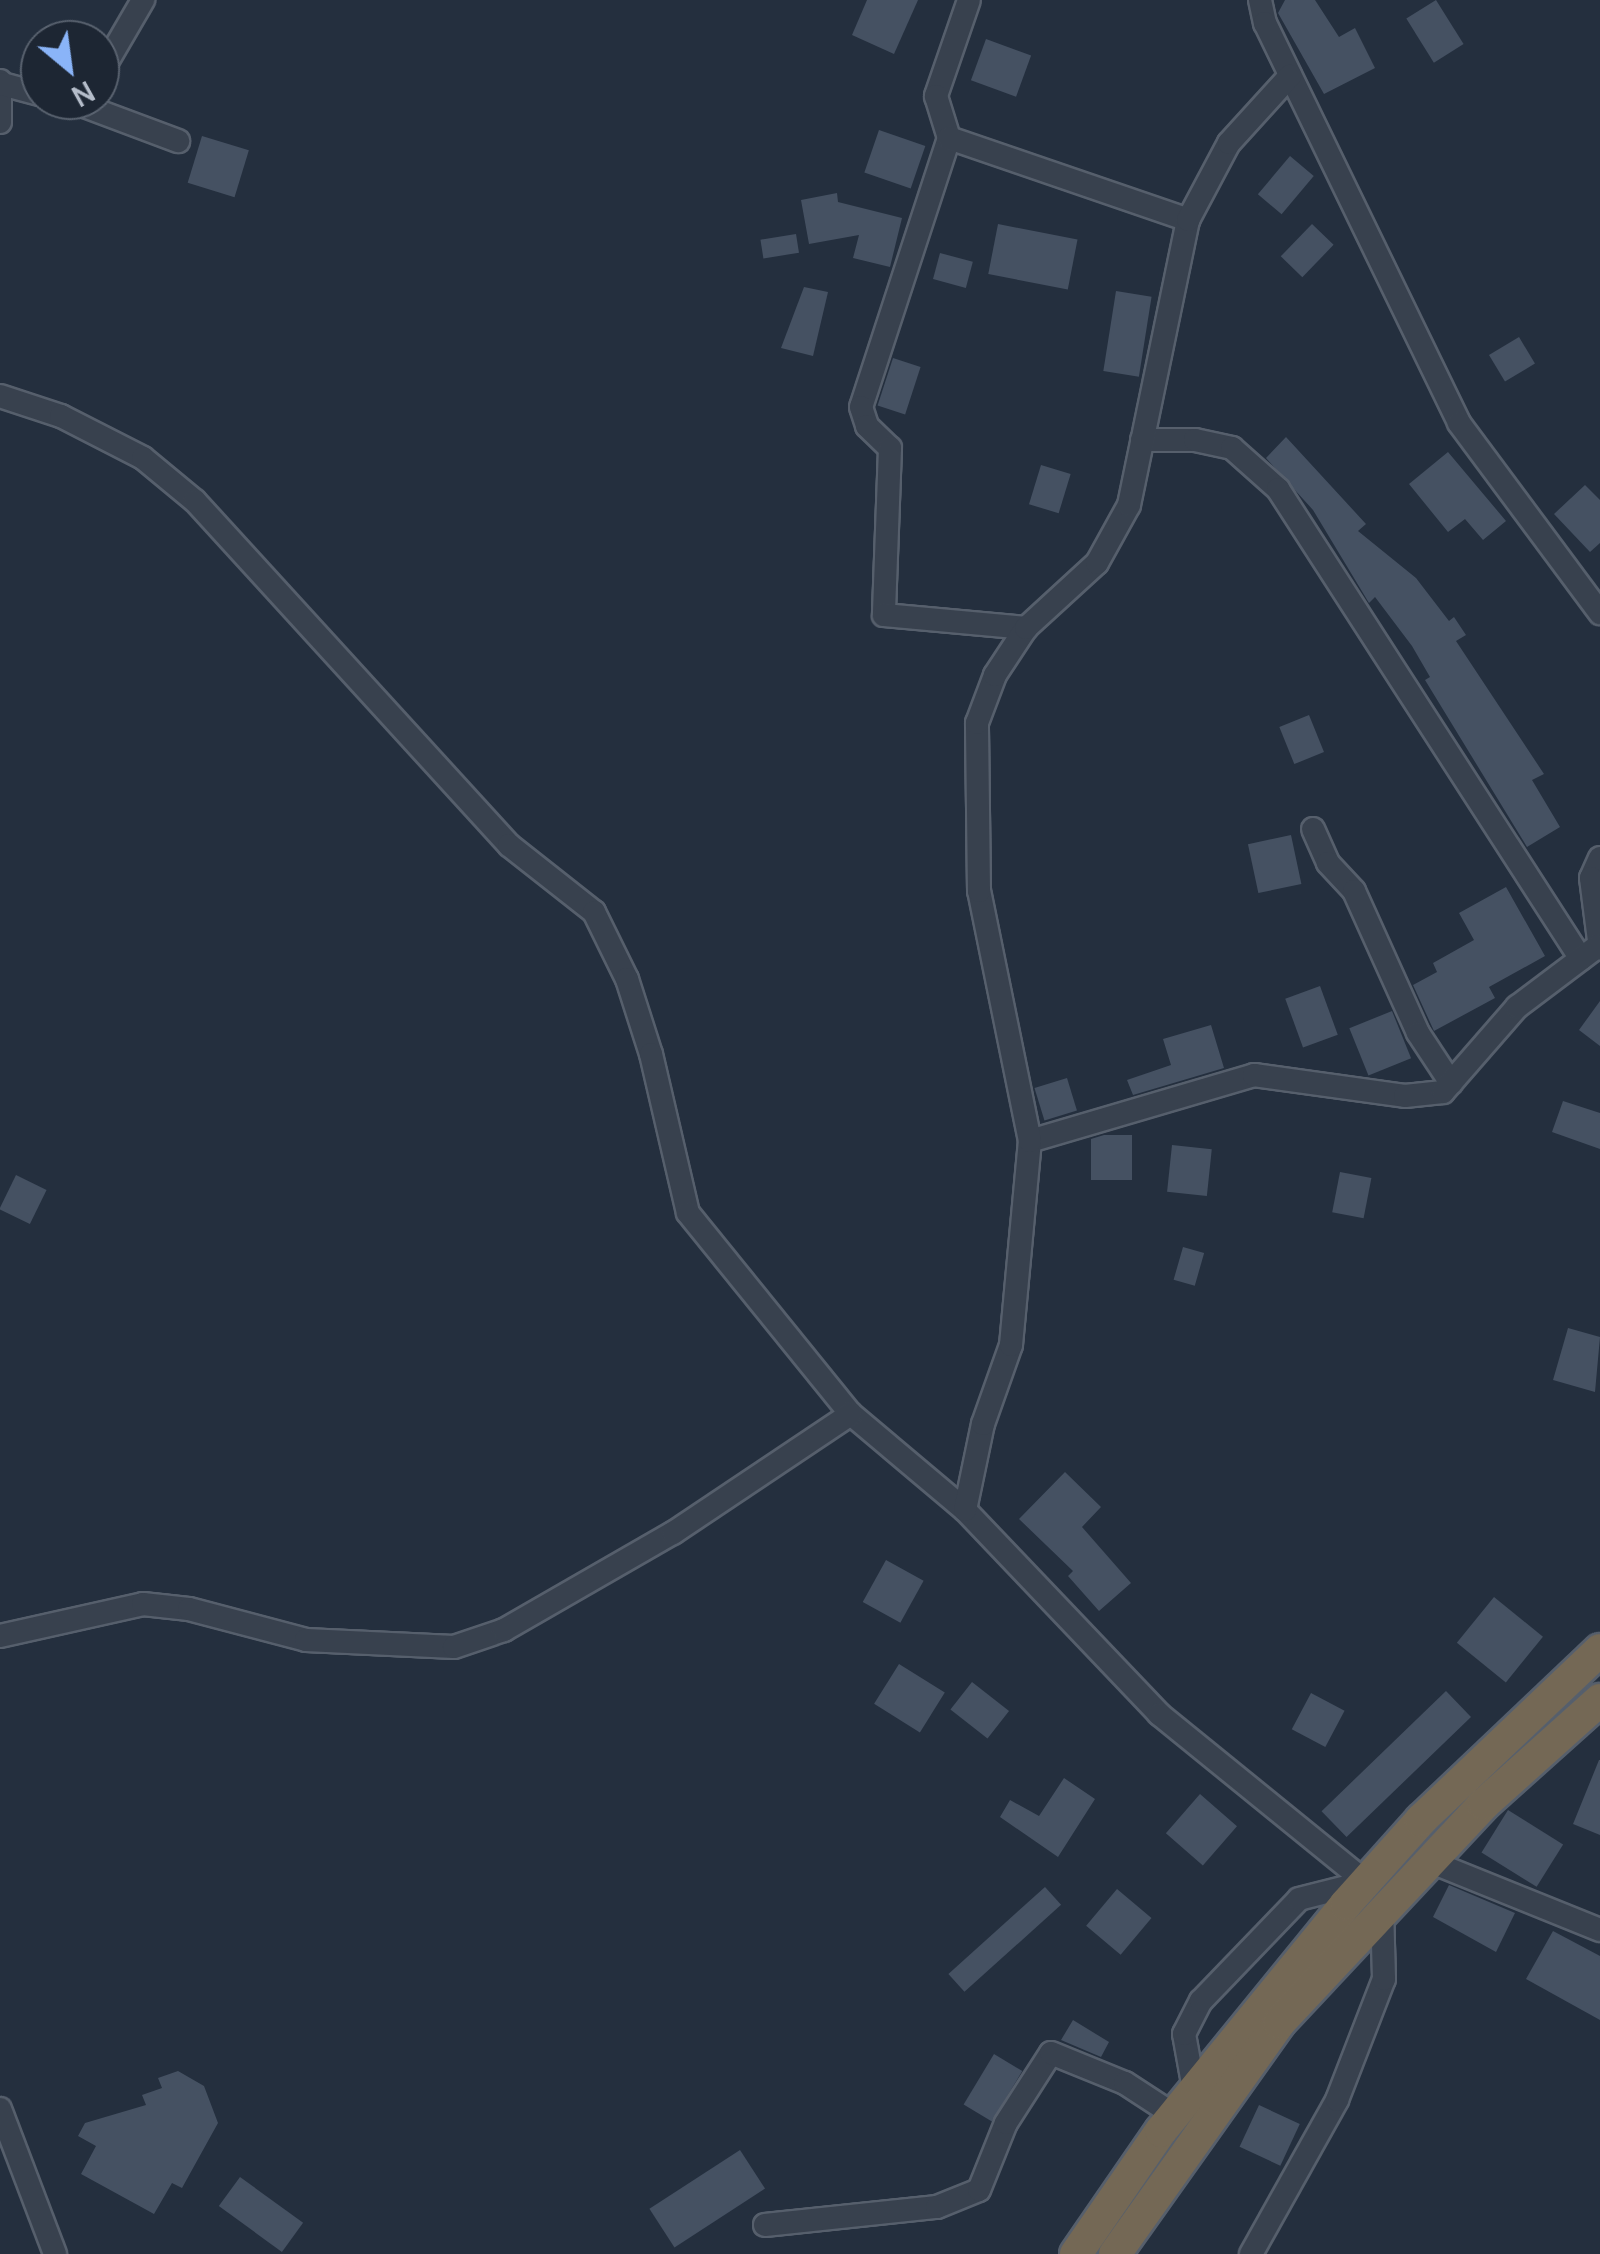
<!DOCTYPE html>
<html>
<head>
<meta charset="utf-8">
<style>
  body { margin:0 }
  #map { position:relative; width:1600px; height:2254px; overflow:hidden; background:#242f3e; font-family:Manrope,sans-serif }
  div>[style] { position:absolute }
  .building>* { inset:0; background:#455162; transform-origin:0 0 }
  .roads { filter:drop-shadow(2px 0 #565f6c) drop-shadow(-2px 0 #565f6c) drop-shadow(0 2px #565f6c) drop-shadow(0 -2px #565f6c) }
  .minor>* { height:22px; margin:-11px; padding:0 11px; transform-origin:11px; border-radius:11px; background:#38414e }
  .highway>* { height:32px; margin:-16px; padding:0 16px; transform-origin:16px; border-radius:16px; background:#746855 }
  span { translate:-50% -50%; white-space:nowrap; text-align:center; line-height:1.15; -webkit-text-stroke:9px #1d2633; paint-order:stroke }
  .north { position:absolute; left:20px; top:20px; width:100px; height:100px; box-sizing:border-box; background:#1d2633; border:2px solid #59626f; border-radius:50%; rotate:151deg; font-size:28px; font-weight:700; line-height:40px; text-align:center; color:#b4bcc9 }
  .north::after { content:''; display:block; margin:auto; width:35px; height:45px; background:#8ab4f8; clip-path:polygon(50% 0,100% 100%,50% 72%,0 100%) }
</style>
</head>
<body>
<div id="map">
  <div class="building">
    <i style="clip-path:polygon(867px 0,918px 0,894px 54px,852px 35px)"></i>
    <i style="clip-path:polygon(1285px 0,1315px 0,1339px 37px,1355px 28px,1375px 68px,1324px 94px,1278px 13px)"></i>
    <i style="left:1436px;top:0;width:52px;height:35px;rotate:58deg"></i>
    <i style="left:986px;top:39px;width:48px;height:44px;rotate:20deg"></i>
    <i style="left:879px;top:130px;width:49px;height:45px;rotate:19deg"></i>
    <i style="left:202px;top:136px;width:49px;height:49px;rotate:17deg"></i>
    <i style="left:1290px;top:156px;width:31px;height:50px;rotate:40deg"></i>
    <i style="clip-path:polygon(837px 193px,838px 202px,902px 218px,890px 267px,853px 258px,859px 235px,809px 244px,801px 200px)"></i>
    <i style="left:998px;top:224px;width:81px;height:51px;rotate:11deg"></i>
    <i style="left:1312px;top:224px;width:30px;height:45px;rotate:44deg"></i>
    <i style="left:796px;top:234px;width:19px;height:36px;rotate:81deg"></i>
    <i style="left:940px;top:253px;width:34px;height:27px;rotate:15deg"></i>
    <i style="clip-path:polygon(804px 287px,828px 292px,813px 356px,781px 348px)"></i>
    <i style="left:1116px;top:291px;width:36px;height:81px;rotate:9deg"></i>
    <i style="left:1519px;top:337px;width:31px;height:35px;rotate:59deg"></i>
    <i style="left:893px;top:358px;width:29px;height:50px;rotate:18deg"></i>
    <i style="clip-path:polygon(1286px 437px,1366px 524px,1358px 531px,1416px 578px,1449px 621px,1454px 617px,1466px 635px,1456px 641px,1544px 774px,1532px 780px,1560px 827px,1527px 847px,1425px 680px,1430px 677px,1412px 646px,1375px 597px,1369px 603px,1313px 510px,1266px 458px)"></i>
    <i style="clip-path:polygon(1448px 452px,1506px 521px,1483px 540px,1465px 519px,1448px 532px,1409px 484px)"></i>
    <i style="left:1041px;top:465px;width:31px;height:41px;rotate:17deg"></i>
    <i style="clip-path:polygon(1585px 485px,1600px 500px,1600px 543px,1590px 552px,1554px 514px)"></i>
    <i style="left:1309px;top:715px;width:40px;height:32px;rotate:68deg"></i>
    <i style="left:1291px;top:835px;width:50px;height:44px;rotate:78deg"></i>
    <i style="clip-path:polygon(1506px 887px,1545px 956px,1489px 987px,1495px 998px,1434px 1031px,1413px 985px,1437px 972px,1433px 963px,1474px 940px,1459px 913px)"></i>
    <i style="left:1320px;top:986px;width:52px;height:37px;rotate:70deg"></i>
    <i style="clip-path:polygon(1600px 1001px,1600px 1046px,1579px 1030px)"></i>
    <i style="left:1392px;top:1011px;width:51px;height:46px;rotate:68deg"></i>
    <i style="clip-path:polygon(1211px 1025px,1224px 1068px,1133px 1095px,1127px 1080px,1171px 1065px,1163px 1039px)"></i>
    <i style="left:1067px;top:1078px;width:34px;height:34px;rotate:73deg"></i>
    <i style="clip-path:polygon(1563px 1101px,1600px 1113px,1600px 1149px,1552px 1132px)"></i>
    <i style="clip-path:polygon(1104px 1135px,1132px 1135px,1132px 1180px,1091px 1180px,1091px 1139px)"></i>
    <i style="left:1172px;top:1145px;width:40px;height:47px;rotate:6deg"></i>
    <i style="left:1340px;top:1172px;width:32px;height:41px;rotate:11deg"></i>
    <i style="left:16px;top:1175px;width:34px;height:38px;rotate:26deg"></i>
    <i style="left:1183px;top:1247px;width:22px;height:34px;rotate:16deg"></i>
    <i style="clip-path:polygon(1568px 1328px,1600px 1337px,1595px 1392px,1553px 1380px)"></i>
    <i style="clip-path:polygon(1065px 1472px,1101px 1507px,1082px 1527px,1131px 1583px,1099px 1611px,1068px 1576px,1073px 1571px,1019px 1519px)"></i>
    <i style="left:886px;top:1560px;width:43px;height:48px;rotate:29deg"></i>
    <i style="left:1494px;top:1597px;width:63px;height:59px;rotate:39deg"></i>
    <i style="left:899px;top:1664px;width:54px;height:47px;rotate:32deg"></i>
    <i style="left:972px;top:1682px;width:47px;height:35px;rotate:38deg"></i>
    <i style="left:1446px;top:1691px;width:36px;height:173px;rotate:46deg"></i>
    <i style="left:1311px;top:1693px;width:38px;height:41px;rotate:28deg"></i>
    <i style="clip-path:polygon(1599px 1760px,1600px 1760px,1600px 1835px,1573px 1824px)"></i>
    <i style="clip-path:polygon(1064px 1778px,1095px 1799px,1058px 1857px,1000px 1817px,1010px 1800px,1039px 1816px)"></i>
    <i style="left:1200px;top:1794px;width:49px;height:52px;rotate:41deg"></i>
    <i style="left:1508px;top:1810px;width:65px;height:50px;rotate:32deg"></i>
    <i style="clip-path:polygon(1449px 1885px,1515px 1913px,1496px 1952px,1433px 1917px)"></i>
    <i style="left:1045px;top:1887px;width:24px;height:130px;rotate:48deg"></i>
    <i style="left:1117px;top:1889px;width:45px;height:48px;rotate:40deg"></i>
    <i style="clip-path:polygon(1553px 1931px,1600px 1956px,1600px 2020px,1526px 1979px)"></i>
    <i style="clip-path:polygon(1073px 2020px,1109px 2042px,1101px 2057px,1061px 2040px)"></i>
    <i style="left:994px;top:2054px;width:33px;height:59px;rotate:31deg"></i>
    <i style="clip-path:polygon(178px 2071px,204px 2086px,218px 2123px,182px 2188px,172px 2183px,154px 2214px,81px 2174px,96px 2146px,78px 2136px,85px 2123px,146px 2105px,142px 2095px,162px 2088px,158px 2078px)"></i>
    <i style="left:1259px;top:2105px;width:45px;height:46px;rotate:25deg"></i>
    <i style="left:740px;top:2150px;width:46px;height:108px;rotate:57deg"></i>
    <i style="left:240px;top:2177px;width:78px;height:36px;rotate:36deg"></i>
  </div>
  <div class="roads">
    <div class="minor">
      <i style="left:969px;top:0;width:102px;rotate:109deg"></i>
      <i style="left:936px;top:96px;width:44px;rotate:72.8deg"></i>
      <i style="left:949px;top:138px;width:283px;rotate:108.1deg"></i>
      <i style="left:861px;top:407px;width:20px;rotate:72deg"></i>
      <i style="left:867px;top:426px;width:32px;rotate:44deg"></i>
      <i style="left:890px;top:448px;width:167px;rotate:92.1deg"></i>
      <i style="left:884px;top:615px;width:143px;rotate:5.2deg"></i>
      <i style="left:1260px;top:0;width:24px;rotate:78deg"></i>
      <i style="left:1265px;top:23px;width:445px;rotate:64.1deg"></i>
      <i style="left:1459px;top:423px;width:237px;rotate:53.4deg"></i>
      <i style="left:100px;top:74px;width:86px;rotate:-59.8deg"></i>
      <i style="left:0;top:81px;width:41px;rotate:90deg"></i>
      <i style="left:2px;top:84px;width:39px;rotate:15deg"></i>
      <i style="left:79px;top:104px;width:106px;rotate:20.5deg"></i>
      <i style="left:949px;top:138px;width:253px;rotate:18.9deg"></i>
      <i style="left:0;top:396px;width:64px;rotate:18.2deg"></i>
      <i style="left:61px;top:416px;width:92px;rotate:27.1deg"></i>
      <i style="left:143px;top:458px;width:67px;rotate:39.6deg"></i>
      <i style="left:195px;top:501px;width:466px;rotate:47.6deg"></i>
      <i style="left:509px;top:845px;width:108px;rotate:38.2deg"></i>
      <i style="left:594px;top:912px;width:75px;rotate:63.8deg"></i>
      <i style="left:627px;top:979px;width:79px;rotate:72.3deg"></i>
      <i style="left:651px;top:1054px;width:163px;rotate:76.9deg"></i>
      <i style="left:688px;top:1213px;width:259px;rotate:51deg"></i>
      <i style="left:851px;top:1414px;width:149px;rotate:40.1deg"></i>
      <i style="left:965px;top:1510px;width:282px;rotate:46.4deg"></i>
      <i style="left:1159px;top:1714px;width:267px;rotate:39.1deg"></i>
      <i style="left:1142px;top:440px;width:53px"></i>
      <i style="left:1195px;top:440px;width:38px;rotate:12deg"></i>
      <i style="left:1232px;top:448px;width:62px;rotate:41.7deg"></i>
      <i style="left:1278px;top:489px;width:559px;rotate:57.19deg"></i>
      <i style="left:1313px;top:829px;width:37px;rotate:66deg"></i>
      <i style="left:1328px;top:863px;width:38px;rotate:47deg"></i>
      <i style="left:1354px;top:891px;width:156px;rotate:65.7deg"></i>
      <i style="left:1418px;top:1033px;width:60px;rotate:56.6deg"></i>
      <i style="left:1600px;top:858px;width:22px;rotate:114deg"></i>
      <i style="left:1591px;top:878px;width:71px;rotate:82.7deg"></i>
      <i style="left:1030px;top:1141px;width:234px;rotate:-16.4deg"></i>
      <i style="left:1254px;top:1075px;width:152px;rotate:7.9deg"></i>
      <i style="left:1405px;top:1096px;width:38px;rotate:-6deg"></i>
      <i style="left:1443px;top:1092px;width:113px;rotate:-49deg"></i>
      <i style="left:1517px;top:1007px;width:101px;rotate:-37deg"></i>
      <i style="left:965px;top:1510px;width:88px;rotate:-78.2deg"></i>
      <i style="left:983px;top:1424px;width:84px;rotate:-70.5deg"></i>
      <i style="left:1011px;top:1345px;width:205px;rotate:-84.7deg"></i>
      <i style="left:1030px;top:1141px;width:255px;rotate:-101.5deg"></i>
      <i style="left:979px;top:891px;width:168px;rotate:-90.7deg"></i>
      <i style="left:977px;top:723px;width:51px;rotate:-69.4deg"></i>
      <i style="left:995px;top:675px;width:56px;rotate:-56.6deg"></i>
      <i style="left:1026px;top:628px;width:96px;rotate:-42.5deg"></i>
      <i style="left:1097px;top:563px;width:66px;rotate:-61.1deg"></i>
      <i style="left:1129px;top:505px;width:291px;rotate:-78.3deg"></i>
      <i style="left:1188px;top:220px;width:87px;rotate:-62deg"></i>
      <i style="left:1229px;top:143px;width:91px;rotate:-47.7deg"></i>
      <i style="left:0;top:1636px;width:147px;rotate:-12.6deg"></i>
      <i style="left:143px;top:1604px;width:46px;rotate:6.2deg"></i>
      <i style="left:189px;top:1609px;width:121px;rotate:14.8deg"></i>
      <i style="left:306px;top:1640px;width:148px;rotate:2.7deg"></i>
      <i style="left:454px;top:1647px;width:53px;rotate:-18.8deg"></i>
      <i style="left:504px;top:1630px;width:195px;rotate:-29.9deg"></i>
      <i style="left:673px;top:1533px;width:214px;rotate:-33.8deg"></i>
      <i style="left:1429px;top:1861px;width:184px;rotate:22deg"></i>
      <i style="left:1194px;top:2089px;width:56px;rotate:-100.3deg"></i>
      <i style="left:1184px;top:2034px;width:37px;rotate:-63deg"></i>
      <i style="left:1201px;top:2001px;width:141px;rotate:-46.1deg"></i>
      <i style="left:1299px;top:1899px;width:69px;rotate:-14.2deg"></i>
      <i style="left:0;top:2109px;width:155px;rotate:69.2deg"></i>
      <i style="left:765px;top:2225px;width:173px;rotate:-6deg"></i>
      <i style="left:937px;top:2207px;width:45px;rotate:-22deg"></i>
      <i style="left:979px;top:2190px;width:72px;rotate:-68.1deg"></i>
      <i style="left:1006px;top:2123px;width:83px;rotate:-57.3deg"></i>
      <i style="left:1051px;top:2053px;width:80px;rotate:22.1deg"></i>
      <i style="left:1125px;top:2083px;width:59px;rotate:33.1deg"></i>
      <i style="left:1251px;top:2254px;width:176px;rotate:-60.8deg"></i>
      <i style="left:1337px;top:2100px;width:130px;rotate:-68.8deg"></i>
      <i style="left:1384px;top:1979px;width:70px;rotate:-91.6deg"></i>
    </div>
    <div class="highway">
      <i style="left:1076px;top:2254px;width:150px;rotate:-55.4deg"></i>
      <i style="left:1161px;top:2131px;width:293px;rotate:-50.8deg"></i>
      <i style="left:1346px;top:1904px;width:113px;rotate:-48.2deg"></i>
      <i style="left:1421px;top:1820px;width:247px;rotate:-43.5deg"></i>
      <i style="left:1115px;top:2254px;width:283px;rotate:-54.6deg"></i>
      <i style="left:1279px;top:2023px;width:300px;rotate:-46.9deg"></i>
      <i style="left:1484px;top:1804px;width:156px;rotate:-41.9deg"></i>
    </div>
  </div>
  <div class="north">N</div>
</div>
</body>
</html>
